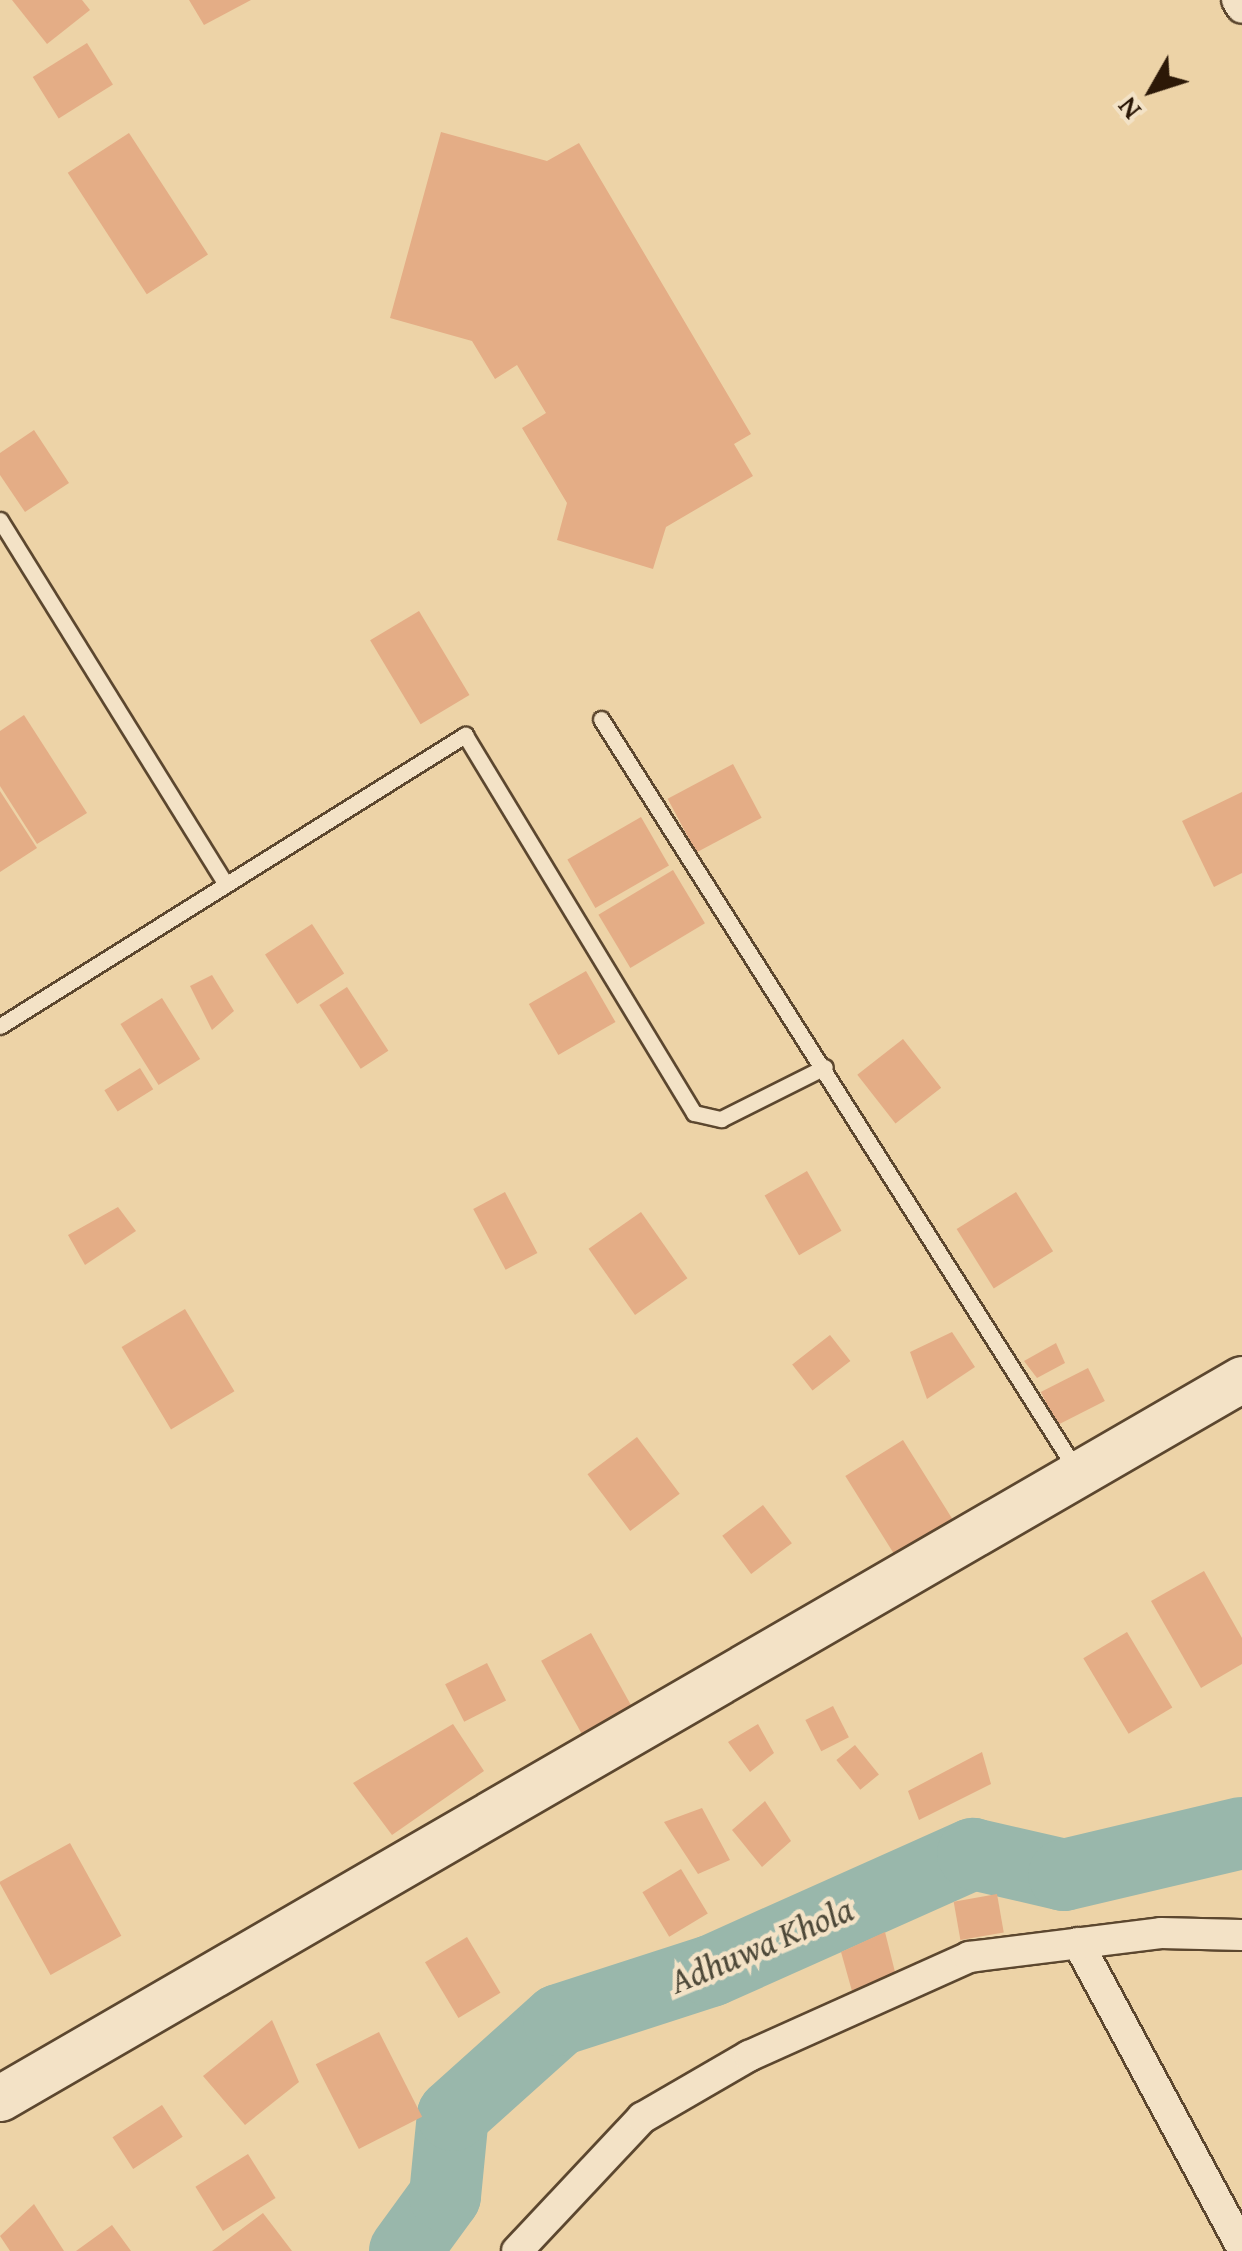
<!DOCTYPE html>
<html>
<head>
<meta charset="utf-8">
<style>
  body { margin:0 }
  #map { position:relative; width:1242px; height:2251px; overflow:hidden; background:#edd3a7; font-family:"Gentium Book Plus",serif }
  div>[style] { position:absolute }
  .river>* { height:72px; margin:-36px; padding:0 36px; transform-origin:36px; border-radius:36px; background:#99b7ab }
  .building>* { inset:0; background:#e4ad86; transform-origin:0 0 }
  .roads { filter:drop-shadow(2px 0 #5c472f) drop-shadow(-2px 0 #5c472f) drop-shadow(0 2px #5c472f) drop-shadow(0 -2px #5c472f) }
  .lane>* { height:15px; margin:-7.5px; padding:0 7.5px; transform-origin:7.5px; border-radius:7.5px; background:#f3e2c6 }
  .street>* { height:30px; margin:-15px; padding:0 15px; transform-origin:15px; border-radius:15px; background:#f3e2c6 }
  .secondary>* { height:45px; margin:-22.5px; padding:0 22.5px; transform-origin:22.5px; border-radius:22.5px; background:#f3e2c6 }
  span { translate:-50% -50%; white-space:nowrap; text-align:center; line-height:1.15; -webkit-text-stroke:9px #f3e2c6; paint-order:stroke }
  .water-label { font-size:35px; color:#4d4838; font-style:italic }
  .north { position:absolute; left:1102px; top:40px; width:100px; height:100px; -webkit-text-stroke:8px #f3e2c6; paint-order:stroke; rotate:231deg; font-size:28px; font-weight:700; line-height:40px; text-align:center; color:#2c1807 }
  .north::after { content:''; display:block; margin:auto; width:35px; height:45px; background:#2c1807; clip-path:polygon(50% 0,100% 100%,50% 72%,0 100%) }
</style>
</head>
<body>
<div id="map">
  <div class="river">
    <i style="left:405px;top:2251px;width:68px;rotate:-54deg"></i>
    <i style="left:445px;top:2196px;width:81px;rotate:-84.4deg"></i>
    <i style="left:453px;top:2115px;width:142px;rotate:-41.9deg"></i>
    <i style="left:559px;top:2020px;width:160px;rotate:-17.9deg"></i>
    <i style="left:711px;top:1971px;width:287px;rotate:-24.1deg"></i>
    <i style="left:973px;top:1854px;width:93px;rotate:13deg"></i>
    <i style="left:1064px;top:1875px;width:183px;rotate:-13.3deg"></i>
  </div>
  <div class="building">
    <i style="clip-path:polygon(12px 0,82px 0,90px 10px,47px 44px)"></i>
    <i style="clip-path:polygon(189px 0,251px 0,204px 25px)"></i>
    <i style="left:87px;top:43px;width:49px;height:64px;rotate:58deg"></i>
    <i style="clip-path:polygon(441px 132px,547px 161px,579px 143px,751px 434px,734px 444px,753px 476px,666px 527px,653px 569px,557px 540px,567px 503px,522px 428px,546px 413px,517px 365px,495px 379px,472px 341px,390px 318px)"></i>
    <i style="left:129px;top:133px;width:145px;height:73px;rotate:57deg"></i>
    <i style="clip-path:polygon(34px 430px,69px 483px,25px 512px,0 475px,0 453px)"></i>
    <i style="left:419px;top:611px;width:98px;height:57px;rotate:59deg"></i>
    <i style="clip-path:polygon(24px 715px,87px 813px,37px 844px,0 786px,0 731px)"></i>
    <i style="left:733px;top:764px;width:61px;height:74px;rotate:62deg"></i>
    <i style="clip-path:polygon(0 791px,37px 848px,0 872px)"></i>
    <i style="clip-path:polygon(1242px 792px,1242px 873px,1214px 887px,1182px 821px)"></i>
    <i style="left:641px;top:817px;width:56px;height:85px;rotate:60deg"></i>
    <i style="left:673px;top:870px;width:62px;height:87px;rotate:59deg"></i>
    <i style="left:312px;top:924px;width:59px;height:56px;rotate:57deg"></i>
    <i style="left:586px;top:971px;width:59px;height:66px;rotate:60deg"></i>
    <i style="clip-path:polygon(212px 975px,234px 1011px,212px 1030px,190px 986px)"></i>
    <i style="left:347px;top:987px;width:76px;height:33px;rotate:57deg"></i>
    <i style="left:162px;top:998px;width:72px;height:49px;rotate:58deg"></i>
    <i style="left:903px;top:1039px;width:62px;height:58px;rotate:52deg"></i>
    <i style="left:140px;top:1068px;width:25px;height:42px;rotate:58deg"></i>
    <i style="left:807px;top:1171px;width:69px;height:49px;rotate:60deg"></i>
    <i style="left:505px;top:1192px;width:69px;height:36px;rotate:62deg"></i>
    <i style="left:1016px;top:1192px;width:70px;height:70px;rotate:58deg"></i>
    <i style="clip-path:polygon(118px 1207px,136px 1231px,85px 1265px,68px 1235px)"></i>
    <i style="left:641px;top:1212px;width:81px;height:64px;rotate:55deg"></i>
    <i style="left:185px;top:1309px;width:96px;height:74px;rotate:59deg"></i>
    <i style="clip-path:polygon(952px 1332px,975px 1367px,927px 1399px,910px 1352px)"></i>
    <i style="left:830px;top:1335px;width:33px;height:48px;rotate:52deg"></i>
    <i style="clip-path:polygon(1056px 1343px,1065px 1363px,1037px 1378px,1024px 1361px)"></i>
    <i style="left:1088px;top:1368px;width:37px;height:53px;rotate:63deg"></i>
    <i style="left:637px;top:1437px;width:71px;height:62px;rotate:53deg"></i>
    <i style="left:903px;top:1440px;width:118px;height:68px;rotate:58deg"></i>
    <i style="left:763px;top:1505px;width:48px;height:51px;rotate:53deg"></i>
    <i style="clip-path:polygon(1204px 1571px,1242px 1638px,1242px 1664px,1201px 1688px,1151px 1601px)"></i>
    <i style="left:1127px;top:1632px;width:88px;height:51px;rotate:59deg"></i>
    <i style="left:591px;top:1633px;width:84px;height:57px;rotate:61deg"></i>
    <i style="left:487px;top:1663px;width:42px;height:47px;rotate:63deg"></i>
    <i style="left:833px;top:1706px;width:35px;height:31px;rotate:63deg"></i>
    <i style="clip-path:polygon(453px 1724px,484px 1771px,392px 1835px,353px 1783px)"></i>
    <i style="clip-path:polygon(758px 1724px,774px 1753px,750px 1772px,728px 1742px)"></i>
    <i style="left:855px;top:1745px;width:38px;height:24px;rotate:51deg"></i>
    <i style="clip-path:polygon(982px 1752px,991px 1784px,919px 1820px,908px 1791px)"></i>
    <i style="clip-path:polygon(765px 1801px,791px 1841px,762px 1867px,732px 1830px)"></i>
    <i style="clip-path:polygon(702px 1808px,730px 1860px,698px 1874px,664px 1822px)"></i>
    <i style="left:70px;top:1843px;width:106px;height:81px;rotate:61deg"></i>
    <i style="left:681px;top:1869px;width:52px;height:45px;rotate:59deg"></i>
    <i style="left:997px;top:1894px;width:39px;height:44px;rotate:80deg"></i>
    <i style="clip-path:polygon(885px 1932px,895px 1972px,852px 1991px,841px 1952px)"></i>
    <i style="left:467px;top:1937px;width:65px;height:49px;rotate:59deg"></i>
    <i style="clip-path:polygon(272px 2020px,299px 2082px,245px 2125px,203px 2076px)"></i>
    <i style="left:379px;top:2032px;width:95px;height:71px;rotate:63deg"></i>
    <i style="left:162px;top:2105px;width:38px;height:59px;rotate:57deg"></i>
    <i style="left:248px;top:2154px;width:52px;height:62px;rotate:58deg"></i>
    <i style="clip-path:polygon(34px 2204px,64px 2251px,10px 2251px,0 2236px)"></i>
    <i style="clip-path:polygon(263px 2213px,292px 2251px,212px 2251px)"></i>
    <i style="clip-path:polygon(112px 2225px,131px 2251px,76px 2251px)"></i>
  </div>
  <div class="roads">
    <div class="lane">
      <i style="left:0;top:520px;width:423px;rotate:58.2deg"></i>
      <i style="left:601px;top:719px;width:886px;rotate:57.67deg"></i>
      <i style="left:0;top:1026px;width:549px;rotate:-32.04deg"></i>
      <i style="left:465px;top:735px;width:442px;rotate:58.8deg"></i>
      <i style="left:694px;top:1113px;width:28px;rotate:13deg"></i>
      <i style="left:721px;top:1119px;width:116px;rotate:-26.6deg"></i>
    </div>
    <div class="street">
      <i style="left:1237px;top:0;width:9px;rotate:58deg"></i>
      <i style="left:1078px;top:1943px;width:345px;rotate:61.7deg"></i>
      <i style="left:517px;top:2251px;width:183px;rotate:-46.8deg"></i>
      <i style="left:642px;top:2118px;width:124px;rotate:-30.1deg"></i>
      <i style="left:749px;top:2056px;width:241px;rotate:-24.2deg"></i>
      <i style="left:969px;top:1957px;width:193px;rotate:-7.1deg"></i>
      <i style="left:1161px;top:1933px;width:81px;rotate:1.4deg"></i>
    </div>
    <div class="secondary">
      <i style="left:0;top:2098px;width:1435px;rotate:-30.07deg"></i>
    </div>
  </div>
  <div class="water-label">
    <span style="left:761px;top:1945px;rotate:-23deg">Adhuwa Khola</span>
  </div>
  <div class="north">N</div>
</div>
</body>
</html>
